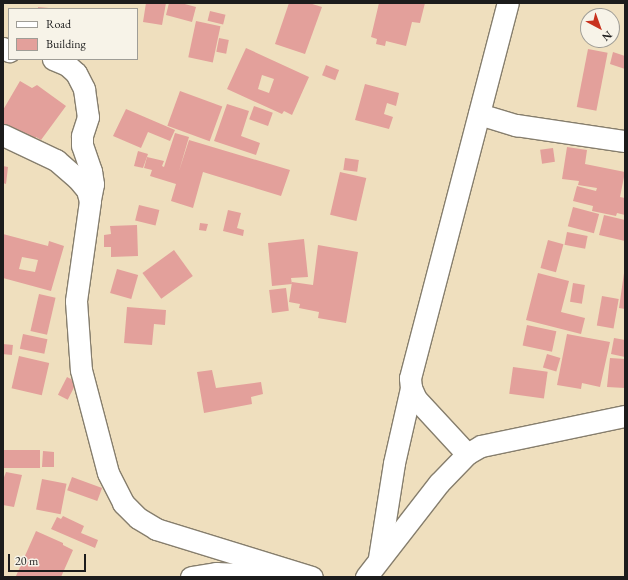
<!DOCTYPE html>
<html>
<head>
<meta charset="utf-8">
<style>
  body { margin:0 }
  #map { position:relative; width:628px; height:580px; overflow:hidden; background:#efdfbe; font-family:"EB Garamond",serif }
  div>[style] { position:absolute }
  .building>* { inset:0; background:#e3a09b; transform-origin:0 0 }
  .roads { filter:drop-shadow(1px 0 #867e6d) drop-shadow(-1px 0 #867e6d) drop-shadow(0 1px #867e6d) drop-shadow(0 -1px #867e6d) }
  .street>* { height:21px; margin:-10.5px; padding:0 10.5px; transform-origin:10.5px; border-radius:10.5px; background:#fff }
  span { translate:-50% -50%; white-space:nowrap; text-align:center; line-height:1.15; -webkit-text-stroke:4px #f7f3e8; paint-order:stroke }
  .frame { position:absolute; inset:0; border:4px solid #1c1c1c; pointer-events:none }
  .legend { position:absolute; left:8px; top:8px; width:130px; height:52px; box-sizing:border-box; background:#f7f3e8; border:1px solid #9f9d96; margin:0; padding:5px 7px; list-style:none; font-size:12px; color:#1c1c1c }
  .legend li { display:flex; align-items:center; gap:8px; height:20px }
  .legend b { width:20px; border:1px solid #9f9d96 }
  .north { position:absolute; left:580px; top:8px; width:40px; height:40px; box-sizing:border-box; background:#f7f3e8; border:1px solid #9f9d96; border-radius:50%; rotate:139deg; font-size:11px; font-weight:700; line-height:16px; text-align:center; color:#1c1c1c }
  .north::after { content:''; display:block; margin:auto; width:14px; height:18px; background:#c8321e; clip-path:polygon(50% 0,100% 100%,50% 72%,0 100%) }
  .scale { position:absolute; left:8px; top:554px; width:78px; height:18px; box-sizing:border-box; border:2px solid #1c1c1c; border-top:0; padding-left:5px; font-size:12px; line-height:14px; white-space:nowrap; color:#1c1c1c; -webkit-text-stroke:3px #f7f3e8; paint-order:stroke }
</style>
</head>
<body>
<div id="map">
  <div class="building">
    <i style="clip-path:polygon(146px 3px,166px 3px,162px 25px,143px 22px)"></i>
    <i style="clip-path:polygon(169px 3px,181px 3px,196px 7px,192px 22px,166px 15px)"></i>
    <i style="clip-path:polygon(289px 3px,309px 3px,322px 7px,305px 54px,275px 44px)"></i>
    <i style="clip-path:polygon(379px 3px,425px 3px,420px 23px,412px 22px,406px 46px,386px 41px,385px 46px,376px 44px,377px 39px,371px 37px)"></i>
    <i style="clip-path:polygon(38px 7px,49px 8px,49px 9px,38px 9px)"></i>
    <i style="left:210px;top:11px;width:16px;height:10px;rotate:14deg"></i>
    <i style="left:196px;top:21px;width:25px;height:37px;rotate:12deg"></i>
    <i style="left:219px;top:38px;width:10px;height:14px;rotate:11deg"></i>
    <i style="clip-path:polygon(evenodd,246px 48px,309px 77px,292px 115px,284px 111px,282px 114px,227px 89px,246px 48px,262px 75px,274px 79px,269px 93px,258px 89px,262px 75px)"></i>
    <i style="left:588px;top:49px;width:20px;height:59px;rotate:11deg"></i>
    <i style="clip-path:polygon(613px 52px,625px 56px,625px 69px,610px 64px)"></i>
    <i style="left:326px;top:65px;width:14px;height:11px;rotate:21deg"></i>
    <i style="clip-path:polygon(20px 81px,32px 88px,37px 85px,66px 106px,41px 140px,36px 137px,34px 141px,3px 126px,3px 110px)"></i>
    <i style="clip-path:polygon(365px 84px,399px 93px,396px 106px,387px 103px,384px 114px,393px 117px,389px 129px,355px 120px)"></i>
    <i style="left:180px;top:91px;width:45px;height:37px;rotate:20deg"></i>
    <i style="clip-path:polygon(227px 104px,249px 111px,241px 136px,260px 143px,256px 155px,214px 141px)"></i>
    <i style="left:254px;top:106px;width:20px;height:14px;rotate:20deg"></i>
    <i style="clip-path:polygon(126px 109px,175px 130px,170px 141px,148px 132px,141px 148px,113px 136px)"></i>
    <i style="clip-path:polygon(175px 133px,189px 137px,179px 171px,189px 140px,290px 170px,281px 196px,203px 172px,193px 208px,171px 201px,176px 184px,150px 176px,152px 170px,144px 168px,147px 157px,164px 161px,162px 166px,164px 167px)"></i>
    <i style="clip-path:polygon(567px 147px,587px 150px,585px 164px,625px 172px,620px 197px,625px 198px,625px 215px,617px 213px,616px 216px,592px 211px,593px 206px,573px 201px,577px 186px,596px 191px,597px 188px,578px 185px,579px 181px,562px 179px)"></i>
    <i style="left:553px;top:148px;width:14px;height:13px;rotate:82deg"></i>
    <i style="clip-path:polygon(138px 151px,148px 154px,143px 168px,134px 166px)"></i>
    <i style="left:345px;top:158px;width:14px;height:12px;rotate:8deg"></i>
    <i style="clip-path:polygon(3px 166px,8px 167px,6px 184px,3px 183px)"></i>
    <i style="left:340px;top:172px;width:27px;height:44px;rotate:13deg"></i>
    <i style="left:139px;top:205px;width:21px;height:16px;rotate:14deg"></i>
    <i style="left:573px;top:207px;width:27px;height:20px;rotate:15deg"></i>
    <i style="clip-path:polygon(228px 210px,241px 213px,237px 228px,244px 230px,243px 236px,223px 231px)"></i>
    <i style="clip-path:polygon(604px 215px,625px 220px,625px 241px,599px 235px)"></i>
    <i style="clip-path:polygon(200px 223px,208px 224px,206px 231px,199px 230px)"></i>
    <i style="clip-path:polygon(137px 225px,138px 256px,111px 257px,111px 247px,104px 247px,104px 235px,111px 234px,110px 226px)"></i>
    <i style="left:567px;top:232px;width:21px;height:13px;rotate:11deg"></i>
    <i style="clip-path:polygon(evenodd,3px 234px,48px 246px,49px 241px,64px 246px,51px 291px,3px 278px,3px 234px,22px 257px,38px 260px,35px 272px,19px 269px,22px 257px)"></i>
    <i style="clip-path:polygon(304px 239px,308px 277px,291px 278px,292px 284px,272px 286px,268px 243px)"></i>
    <i style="left:548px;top:240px;width:16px;height:29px;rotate:15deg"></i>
    <i style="clip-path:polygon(318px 245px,358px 252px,346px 323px,318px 318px,319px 312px,299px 308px,300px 304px,289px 302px,292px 282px,313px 285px)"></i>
    <i style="left:174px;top:250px;width:32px;height:39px;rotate:54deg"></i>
    <i style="left:117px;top:269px;width:22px;height:25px;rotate:16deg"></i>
    <i style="clip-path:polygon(538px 273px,569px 281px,561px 312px,585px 318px,581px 334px,526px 320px)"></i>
    <i style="clip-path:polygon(624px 273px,625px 273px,625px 309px,619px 308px)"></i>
    <i style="left:573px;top:283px;width:12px;height:19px;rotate:9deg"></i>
    <i style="left:286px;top:288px;width:23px;height:17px;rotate:83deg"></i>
    <i style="left:39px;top:294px;width:17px;height:38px;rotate:13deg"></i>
    <i style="left:602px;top:296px;width:17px;height:30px;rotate:10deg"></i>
    <i style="clip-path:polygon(127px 307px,166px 310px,165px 325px,154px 324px,152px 345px,124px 343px)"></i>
    <i style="left:527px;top:325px;width:30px;height:21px;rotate:12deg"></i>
    <i style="left:23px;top:334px;width:25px;height:15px;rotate:12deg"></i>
    <i style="clip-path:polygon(567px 334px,610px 342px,600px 387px,582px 383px,581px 389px,557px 385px)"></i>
    <i style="clip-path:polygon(614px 338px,625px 340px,625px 357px,611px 354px)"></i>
    <i style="left:3px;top:344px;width:10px;height:10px;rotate:6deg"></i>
    <i style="left:547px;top:354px;width:14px;height:14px;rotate:17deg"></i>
    <i style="left:19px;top:356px;width:31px;height:33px;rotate:13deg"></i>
    <i style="clip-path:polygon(610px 358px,625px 359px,625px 388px,607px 387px)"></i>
    <i style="left:513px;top:367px;width:35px;height:27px;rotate:8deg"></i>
    <i style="clip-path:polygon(212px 370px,216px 388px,261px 382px,263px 394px,251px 397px,252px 404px,204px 413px,197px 372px)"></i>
    <i style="left:67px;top:377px;width:11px;height:20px;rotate:27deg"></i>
    <i style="left:3px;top:450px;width:37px;height:18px"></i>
    <i style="clip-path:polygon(43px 451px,54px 452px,54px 467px,42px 467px)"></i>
    <i style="clip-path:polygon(6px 472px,22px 475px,14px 507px,3px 505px,3px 480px)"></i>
    <i style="left:72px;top:477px;width:32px;height:14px;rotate:20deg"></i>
    <i style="left:42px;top:479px;width:25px;height:31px;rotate:11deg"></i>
    <i style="clip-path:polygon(63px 516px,84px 526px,81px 533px,98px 540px,95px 548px,51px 529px,57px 517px,61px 519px)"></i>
    <i style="clip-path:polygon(36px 531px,63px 543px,63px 545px,73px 550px,61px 577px,16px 576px)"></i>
  </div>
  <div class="roads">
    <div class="street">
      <i style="left:3px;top:48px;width:7px;rotate:27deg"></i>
      <i style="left:53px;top:59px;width:15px;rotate:23deg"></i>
      <i style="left:67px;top:65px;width:12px;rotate:42deg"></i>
      <i style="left:76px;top:73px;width:18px;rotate:63deg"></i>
      <i style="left:84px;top:89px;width:28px;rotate:82deg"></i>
      <i style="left:88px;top:117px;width:20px;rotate:108deg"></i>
      <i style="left:82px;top:136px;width:9px;rotate:90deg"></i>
      <i style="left:82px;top:145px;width:28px;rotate:71deg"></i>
      <i style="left:91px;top:171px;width:13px;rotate:81deg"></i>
      <i style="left:93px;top:184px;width:16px;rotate:101deg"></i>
      <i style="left:479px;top:114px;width:39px;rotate:17deg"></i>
      <i style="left:516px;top:125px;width:110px;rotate:8.4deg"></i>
      <i style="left:3px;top:135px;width:59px;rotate:25.3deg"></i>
      <i style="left:56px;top:160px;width:28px;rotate:41deg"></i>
      <i style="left:77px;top:178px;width:16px;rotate:50deg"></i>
      <i style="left:87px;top:190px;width:11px;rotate:75deg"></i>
      <i style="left:90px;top:201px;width:101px;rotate:98deg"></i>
      <i style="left:76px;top:301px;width:69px;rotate:85.9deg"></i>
      <i style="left:81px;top:370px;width:106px;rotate:75.3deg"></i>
      <i style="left:108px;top:473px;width:34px;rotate:63deg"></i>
      <i style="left:123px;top:503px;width:21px;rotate:45deg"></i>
      <i style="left:138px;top:518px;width:21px;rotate:31deg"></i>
      <i style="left:156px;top:529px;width:163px;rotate:17.1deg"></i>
      <i style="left:467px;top:454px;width:75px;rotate:-132.8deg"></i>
      <i style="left:416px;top:399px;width:12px;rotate:-114deg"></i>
      <i style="left:411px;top:388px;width:10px;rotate:-96deg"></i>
      <i style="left:410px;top:378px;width:388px;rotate:-75.4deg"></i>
      <i style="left:379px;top:558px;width:96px;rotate:-81deg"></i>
      <i style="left:394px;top:463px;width:77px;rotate:-77.2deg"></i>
      <i style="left:191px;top:577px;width:25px;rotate:-9deg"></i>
      <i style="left:216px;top:573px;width:66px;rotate:2.6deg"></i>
      <i style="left:366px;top:577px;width:119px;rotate:-52.2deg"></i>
      <i style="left:439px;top:483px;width:40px;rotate:-46deg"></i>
      <i style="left:467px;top:454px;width:16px;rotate:-30deg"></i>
      <i style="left:481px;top:446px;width:147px;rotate:-11.8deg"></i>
    </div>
  </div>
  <div class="frame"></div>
  <ul class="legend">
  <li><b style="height:5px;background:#fff"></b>Road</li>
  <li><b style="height:11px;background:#e3a09b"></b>Building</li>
  </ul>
  <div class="north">N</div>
  <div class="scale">20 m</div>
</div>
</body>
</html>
